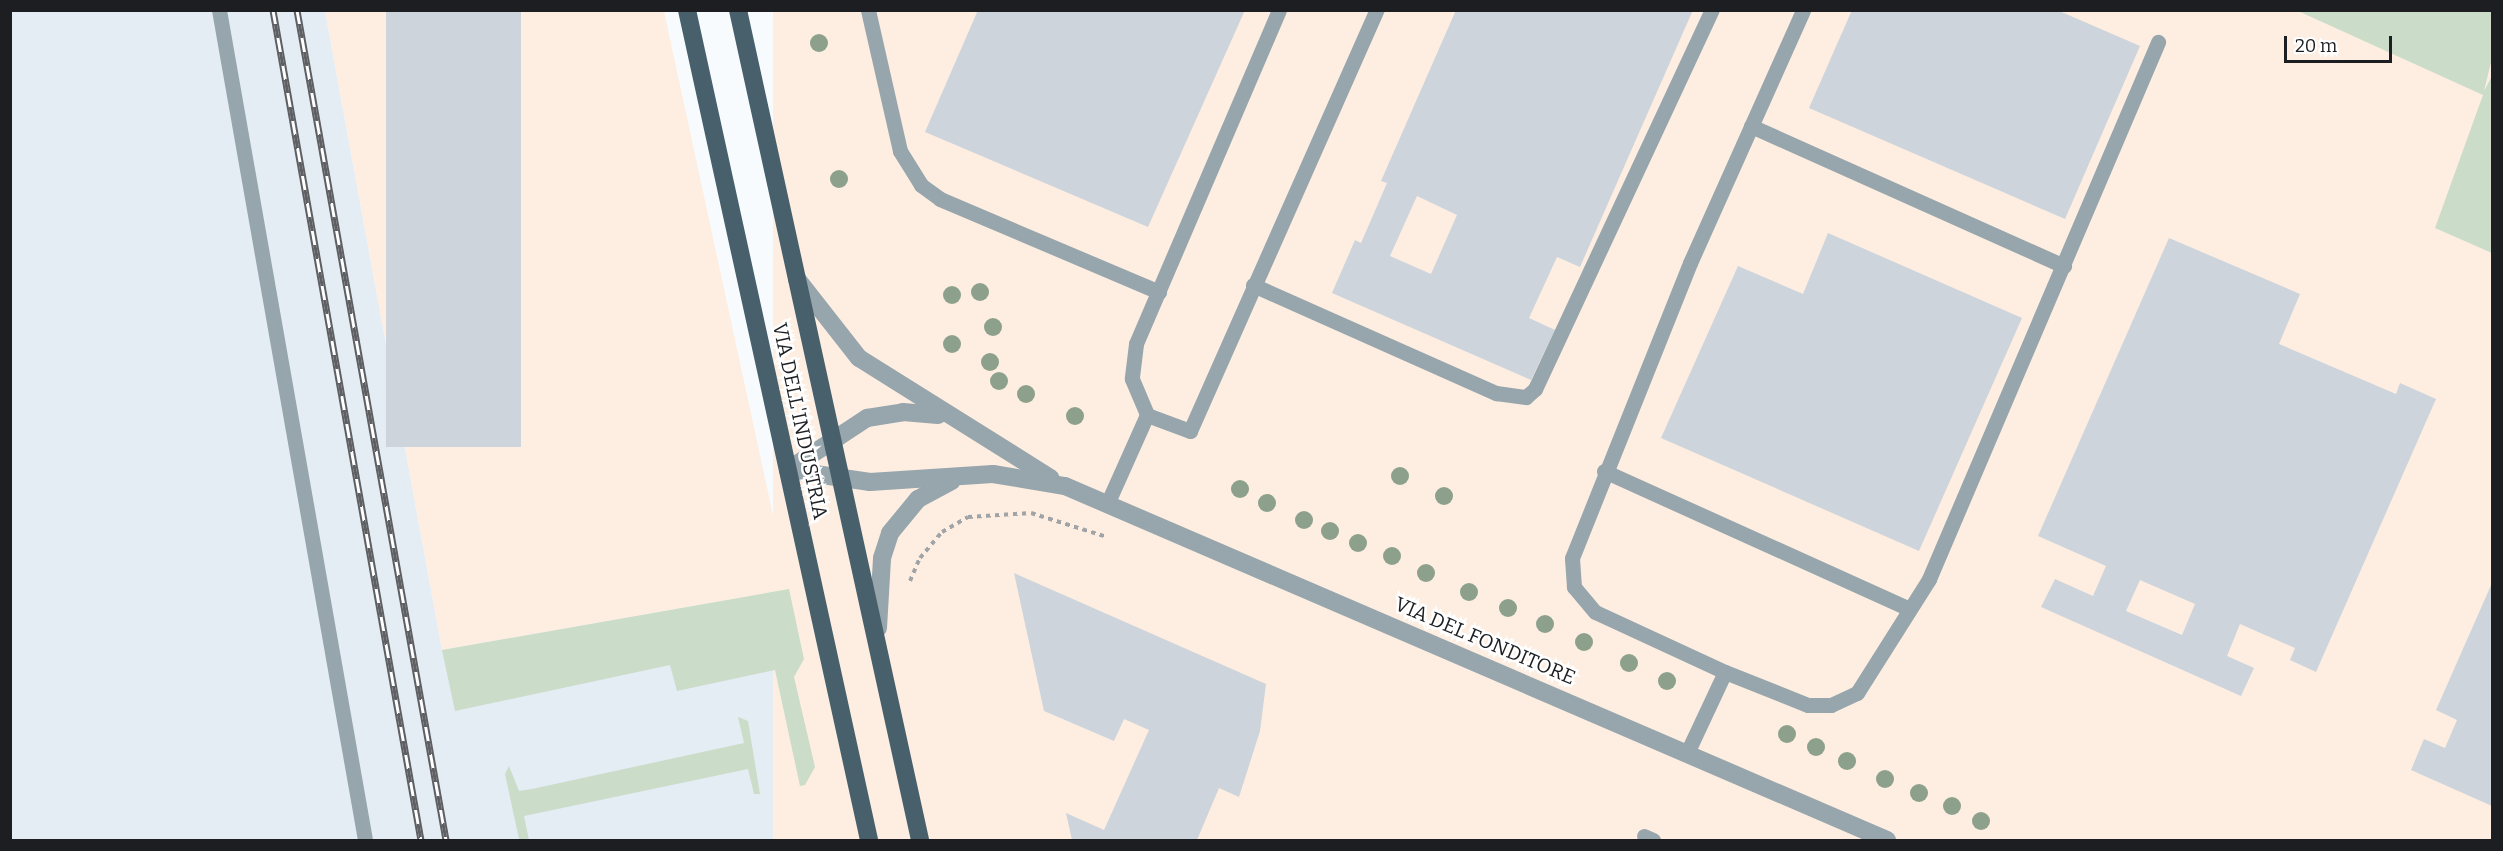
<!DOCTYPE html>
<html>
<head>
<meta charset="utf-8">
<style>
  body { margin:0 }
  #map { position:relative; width:2503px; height:851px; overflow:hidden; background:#f8fbfe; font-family:Bitter,serif }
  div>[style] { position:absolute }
  .built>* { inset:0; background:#e4ecf4 }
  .industrial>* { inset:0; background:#fdeee1; transform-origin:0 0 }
  .green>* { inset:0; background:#cbdcc9 }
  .building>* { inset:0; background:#cdd4dc; transform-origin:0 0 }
  .path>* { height:4px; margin-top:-2px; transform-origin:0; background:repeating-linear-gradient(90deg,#a1a4a7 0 4.5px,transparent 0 9px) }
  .lane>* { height:15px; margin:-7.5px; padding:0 7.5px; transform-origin:7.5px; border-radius:7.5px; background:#97a5ac }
  .street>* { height:18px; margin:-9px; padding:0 9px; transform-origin:9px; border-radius:9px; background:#97a5ac }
  .primary>* { height:18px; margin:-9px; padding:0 9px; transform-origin:9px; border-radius:9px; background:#47606c }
  .rail>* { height:7px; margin-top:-3.5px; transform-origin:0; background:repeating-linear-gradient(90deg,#fff 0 14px,#5d5f62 0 28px); box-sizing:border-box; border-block:2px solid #5d5f62 }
  .trees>* { width:18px; height:18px; margin:-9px; border-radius:50%; background:#8ca08c }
  span { translate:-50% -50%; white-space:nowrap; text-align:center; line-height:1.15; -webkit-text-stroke:5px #fff; paint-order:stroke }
  .street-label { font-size:20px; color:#1c1e21 }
  .frame { position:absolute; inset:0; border:12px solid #1c1e21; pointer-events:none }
  .scale { position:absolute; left:2284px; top:36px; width:108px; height:27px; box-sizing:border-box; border:3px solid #1c1e21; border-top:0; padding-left:8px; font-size:18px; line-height:21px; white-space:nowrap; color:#1c1e21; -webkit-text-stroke:4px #fff; paint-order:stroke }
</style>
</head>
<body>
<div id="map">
  <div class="built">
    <i style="clip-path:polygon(10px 11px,325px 11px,442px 650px,789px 589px,845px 840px,11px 840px)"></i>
  </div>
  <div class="industrial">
    <i style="clip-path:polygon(325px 11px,664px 11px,789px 589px,442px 650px)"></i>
    <i style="left:773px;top:11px;width:1719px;height:848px"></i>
  </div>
  <div class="green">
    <i style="clip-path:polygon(2298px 11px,2492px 11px,2492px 58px,2484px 91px,2492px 76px,2492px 253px,2435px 228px,2483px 95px)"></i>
    <i style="clip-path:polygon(789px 589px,804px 659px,794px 677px,815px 767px,805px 785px,800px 786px,775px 670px,677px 691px,670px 665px,455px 711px,442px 650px)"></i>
    <i style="clip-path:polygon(738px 717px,748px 721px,760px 794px,754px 794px,748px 769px,524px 816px,529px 840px,519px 839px,505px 774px,509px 766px,519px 791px,532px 789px,744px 743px)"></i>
  </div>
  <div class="building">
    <i style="left:386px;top:10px;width:135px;height:437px"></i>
    <i style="clip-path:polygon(978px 10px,1245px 10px,1148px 227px,925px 132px)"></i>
    <i style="clip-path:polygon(evenodd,1456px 10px,1693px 10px,1580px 267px,1557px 257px,1529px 318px,1555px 330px,1531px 380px,1332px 293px,1355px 240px,1361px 243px,1387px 183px,1381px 181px,1456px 10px,1417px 196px,1457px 215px,1431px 274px,1390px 256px,1417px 196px)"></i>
    <i style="clip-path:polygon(1852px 10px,2057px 10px,2140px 46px,2065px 219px,1809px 108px)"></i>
    <i style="clip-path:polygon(1828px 233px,2022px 318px,1919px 551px,1661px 438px,1738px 266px,1803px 294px)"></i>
    <i style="clip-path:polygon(evenodd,2169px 238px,2300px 294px,2279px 344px,2396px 394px,2400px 383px,2436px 399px,2316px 672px,2290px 660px,2295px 648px,2240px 624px,2227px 656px,2254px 668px,2241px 696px,2041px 607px,2055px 579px,2093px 596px,2106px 566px,2038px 536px,2169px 238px,2140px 580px,2195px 604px,2182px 635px,2126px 611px,2140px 580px)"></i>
    <i style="clip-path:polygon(1014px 573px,1266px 684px,1260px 731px,1239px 797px,1219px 788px,1197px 840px,1072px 840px,1066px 813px,1104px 830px,1149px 730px,1124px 719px,1114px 741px,1044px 711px)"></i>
    <i style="clip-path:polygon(2492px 583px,2492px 806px,2411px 770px,2424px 739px,2445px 748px,2457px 720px,2436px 710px)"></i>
  </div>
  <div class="path">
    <i style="left:910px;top:581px;width:25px;rotate:-67deg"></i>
    <i style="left:920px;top:558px;width:34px;rotate:-50deg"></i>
    <i style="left:942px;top:532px;width:30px;rotate:-30deg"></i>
    <i style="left:968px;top:517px;width:63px;rotate:-3.6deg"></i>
    <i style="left:1031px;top:513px;width:80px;rotate:17.5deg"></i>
  </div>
  <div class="lane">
    <i style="left:219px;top:10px;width:843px;rotate:80.02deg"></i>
    <i style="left:868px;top:10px;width:145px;rotate:77.2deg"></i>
    <i style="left:900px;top:151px;width:40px;rotate:58deg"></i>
    <i style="left:921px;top:185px;width:24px;rotate:36deg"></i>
    <i style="left:940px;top:199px;width:238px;rotate:23deg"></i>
    <i style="left:1279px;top:10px;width:363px;rotate:113.2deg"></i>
    <i style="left:1136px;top:344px;width:35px;rotate:97deg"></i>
    <i style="left:1132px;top:379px;width:39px;rotate:67deg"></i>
    <i style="left:1147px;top:415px;width:46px;rotate:20.4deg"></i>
    <i style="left:1190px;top:431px;width:461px;rotate:-66.1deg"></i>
    <i style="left:1751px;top:126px;width:343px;rotate:24.1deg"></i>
    <i style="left:1253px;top:285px;width:266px;rotate:24deg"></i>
    <i style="left:1496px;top:393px;width:30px;rotate:8deg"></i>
    <i style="left:1526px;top:397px;width:12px;rotate:-42deg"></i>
    <i style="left:1535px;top:389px;width:418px;rotate:-65deg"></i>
    <i style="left:1604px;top:471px;width:335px;rotate:24.3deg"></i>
    <i style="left:1108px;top:502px;width:95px;rotate:-65.9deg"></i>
    <i style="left:1725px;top:672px;width:89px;rotate:21.7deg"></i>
    <i style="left:1808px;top:705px;width:23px"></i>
    <i style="left:1831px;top:705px;width:29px;rotate:-25deg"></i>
    <i style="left:1857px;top:693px;width:135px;rotate:-57.7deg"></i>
    <i style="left:1929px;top:579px;width:584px;rotate:-66.9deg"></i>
    <i style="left:1687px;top:753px;width:89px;rotate:-64.9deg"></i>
    <i style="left:1725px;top:672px;width:143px;rotate:-155.2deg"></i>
    <i style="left:1595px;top:612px;width:33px;rotate:-130deg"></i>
    <i style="left:1574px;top:587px;width:29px;rotate:-94deg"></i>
    <i style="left:1572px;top:558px;width:318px;rotate:-68.2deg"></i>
    <i style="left:1690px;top:263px;width:277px;rotate:-65.9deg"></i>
    <i style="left:1644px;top:836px;width:10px;rotate:24deg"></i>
  </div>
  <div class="street">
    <i style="left:797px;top:279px;width:100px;rotate:51.9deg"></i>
    <i style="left:859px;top:358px;width:226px;rotate:32.1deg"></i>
    <i style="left:788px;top:470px;width:83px;rotate:8.3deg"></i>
    <i style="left:870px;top:482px;width:123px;rotate:-3.7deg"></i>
    <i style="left:993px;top:474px;width:73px;rotate:9.5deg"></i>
    <i style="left:1065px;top:486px;width:895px;rotate:23.3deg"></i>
    <i style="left:788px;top:470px;width:95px;rotate:-33.4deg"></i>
    <i style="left:867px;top:418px;width:36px;rotate:-9deg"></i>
    <i style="left:903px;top:412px;width:35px;rotate:5deg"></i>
    <i style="left:878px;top:628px;width:70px;rotate:-86.7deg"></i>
    <i style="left:882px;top:558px;width:26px;rotate:-72deg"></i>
    <i style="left:890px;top:533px;width:44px;rotate:-50.5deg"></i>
    <i style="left:918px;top:499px;width:38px;rotate:-28deg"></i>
  </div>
  <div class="primary">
    <i style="left:687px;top:10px;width:850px;rotate:77.63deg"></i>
    <i style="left:738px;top:10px;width:850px;rotate:77.63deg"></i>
  </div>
  <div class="rail">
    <i style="left:273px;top:10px;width:843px;rotate:79.89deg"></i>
    <i style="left:297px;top:10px;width:843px;rotate:79.82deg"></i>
  </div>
  <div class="trees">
    <i style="left:819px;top:43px"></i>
    <i style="left:839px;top:179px"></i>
    <i style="left:980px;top:292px"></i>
    <i style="left:952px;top:295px"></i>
    <i style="left:993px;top:327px"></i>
    <i style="left:952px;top:344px"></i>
    <i style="left:990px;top:362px"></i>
    <i style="left:999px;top:381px"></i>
    <i style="left:1026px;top:394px"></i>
    <i style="left:1075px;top:416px"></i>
    <i style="left:1400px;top:476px"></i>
    <i style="left:1240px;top:489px"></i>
    <i style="left:1444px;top:496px"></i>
    <i style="left:1267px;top:503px"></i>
    <i style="left:1304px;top:520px"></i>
    <i style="left:1330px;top:531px"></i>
    <i style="left:1358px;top:543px"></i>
    <i style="left:1392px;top:556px"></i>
    <i style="left:1426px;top:573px"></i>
    <i style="left:1469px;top:592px"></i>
    <i style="left:1508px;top:608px"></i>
    <i style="left:1545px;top:624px"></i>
    <i style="left:1584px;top:642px"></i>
    <i style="left:1629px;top:663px"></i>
    <i style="left:1667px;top:681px"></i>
    <i style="left:1787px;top:734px"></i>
    <i style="left:1816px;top:747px"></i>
    <i style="left:1847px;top:761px"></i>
    <i style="left:1885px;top:779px"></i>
    <i style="left:1919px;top:793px"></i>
    <i style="left:1952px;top:806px"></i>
    <i style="left:1981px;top:821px"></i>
  </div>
  <div class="street-label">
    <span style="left:800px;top:421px;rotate:78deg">VIA DELL'INDUSTRIA</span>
    <span style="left:1485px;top:641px;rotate:23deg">VIA DEL FONDITORE</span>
  </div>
  <div class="frame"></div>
  <div class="scale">20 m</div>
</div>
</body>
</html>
